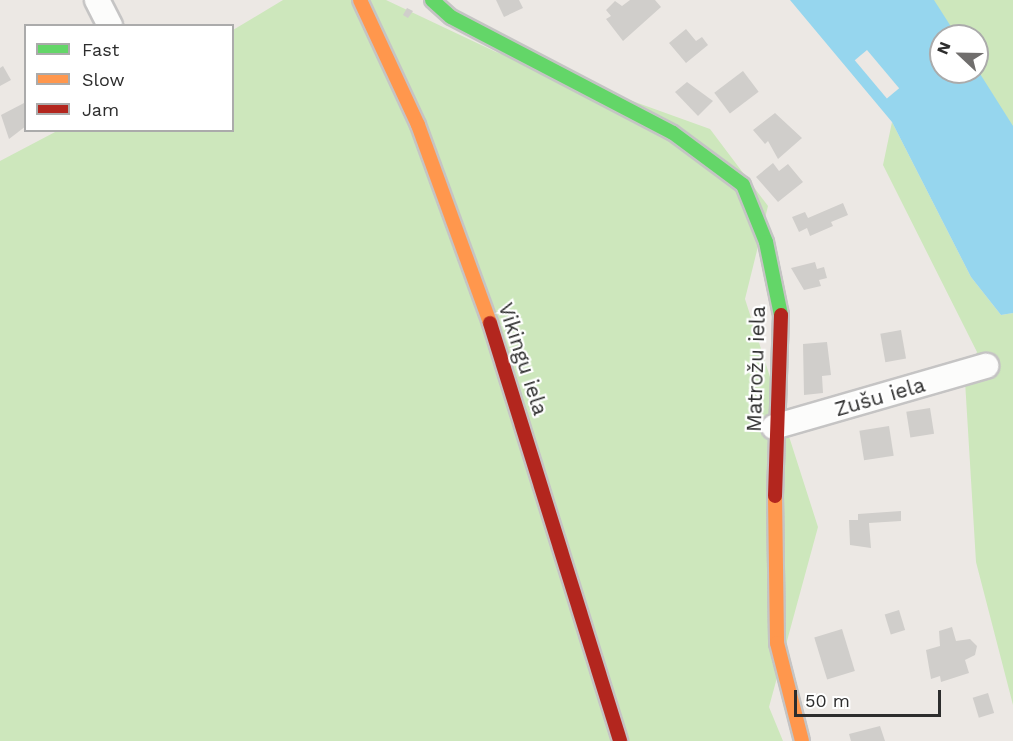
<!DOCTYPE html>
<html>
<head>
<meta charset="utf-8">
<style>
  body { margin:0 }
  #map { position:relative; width:1013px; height:741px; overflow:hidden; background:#ece8e4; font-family:"Work Sans",sans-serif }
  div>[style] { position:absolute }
  .green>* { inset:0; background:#cde7bc }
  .water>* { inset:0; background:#96d6ee }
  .pier>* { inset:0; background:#ece8e4; transform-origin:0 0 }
  .building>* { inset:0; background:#d0cecb; transform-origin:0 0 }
  .roads { filter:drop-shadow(2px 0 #c5c4c4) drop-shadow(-2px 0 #c5c4c4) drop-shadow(0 2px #c5c4c4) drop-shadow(0 -2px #c5c4c4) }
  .street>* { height:24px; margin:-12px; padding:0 12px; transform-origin:12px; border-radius:12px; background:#fcfcfb }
  .fast>* { height:14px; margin:-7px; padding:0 7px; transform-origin:7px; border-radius:7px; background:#63d668 }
  .slow>* { height:14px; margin:-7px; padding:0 7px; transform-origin:7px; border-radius:7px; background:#ff974d }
  .jam>* { height:14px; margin:-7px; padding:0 7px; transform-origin:7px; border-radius:7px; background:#b3261e }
  span { translate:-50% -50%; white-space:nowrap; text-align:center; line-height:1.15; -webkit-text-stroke:4.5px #fff; paint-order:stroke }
  .street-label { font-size:21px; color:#2d2d2d }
  .legend { position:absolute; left:24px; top:24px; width:210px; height:108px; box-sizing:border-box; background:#fff; border:2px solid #ababab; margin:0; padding:8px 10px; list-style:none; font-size:18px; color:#2d2d2d }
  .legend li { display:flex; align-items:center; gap:12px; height:30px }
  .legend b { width:30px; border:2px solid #ababab }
  .north { position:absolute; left:929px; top:24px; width:60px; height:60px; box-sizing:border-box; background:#fff; border:2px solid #ababab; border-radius:50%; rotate:292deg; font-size:16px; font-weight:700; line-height:24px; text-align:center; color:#2d2d2d }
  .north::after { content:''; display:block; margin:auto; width:21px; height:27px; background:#706e6d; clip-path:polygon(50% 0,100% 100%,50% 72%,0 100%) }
  .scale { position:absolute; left:794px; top:690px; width:147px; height:27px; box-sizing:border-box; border:3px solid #2d2d2d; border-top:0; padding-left:8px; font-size:18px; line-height:21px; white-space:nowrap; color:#2d2d2d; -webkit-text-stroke:4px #fff; paint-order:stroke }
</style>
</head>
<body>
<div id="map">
  <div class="green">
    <i style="clip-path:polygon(283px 0,386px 0,496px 52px,710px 129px,768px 206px,745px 299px,818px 527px,769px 707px,783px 741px,0 741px,0 161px,57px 131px,232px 130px,233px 30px)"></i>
    <i style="clip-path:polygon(927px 0,1013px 0,1013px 148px,977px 72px,977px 36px,948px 36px)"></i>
    <i style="clip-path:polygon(892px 122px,971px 277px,1001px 315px,1013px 313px,1013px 705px,976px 562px,965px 381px,977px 352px,883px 165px)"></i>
  </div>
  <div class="water">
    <i style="clip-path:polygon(790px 0,934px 0,957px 36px,941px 36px,941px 72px,977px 69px,1013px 126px,1013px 313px,1001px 315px,971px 277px,892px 122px)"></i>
  </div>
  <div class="pier">
    <i style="left:867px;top:50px;width:50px;height:16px;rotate:50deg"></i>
  </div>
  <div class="building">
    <i style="clip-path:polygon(496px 0,519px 0,523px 8px,504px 17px)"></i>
    <i style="clip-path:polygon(630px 0,655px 0,661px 7px,623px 41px,606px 19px,611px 16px,606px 10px,615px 1px,622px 6px)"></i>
    <i style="clip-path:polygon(407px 8px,413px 11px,408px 18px,403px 15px)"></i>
    <i style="clip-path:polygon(686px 29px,696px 41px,702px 37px,708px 45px,686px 63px,669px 43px)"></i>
    <i style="clip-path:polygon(3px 66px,11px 80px,0 86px,0 68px)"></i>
    <i style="left:743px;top:71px;width:26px;height:36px;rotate:53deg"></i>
    <i style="clip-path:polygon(687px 82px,713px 101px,698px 116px,675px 92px)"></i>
    <i style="clip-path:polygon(26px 102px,26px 126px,9px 139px,1px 115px)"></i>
    <i style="clip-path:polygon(775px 113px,802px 138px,778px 159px,768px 141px,765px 144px,753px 130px)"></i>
    <i style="clip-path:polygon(773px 163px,779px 171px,788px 164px,803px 182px,778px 202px,756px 177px)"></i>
    <i style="clip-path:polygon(843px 203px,848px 215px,831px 222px,833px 226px,810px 236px,807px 228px,799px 232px,792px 217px,805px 212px,808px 218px)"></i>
    <i style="clip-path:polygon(815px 262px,817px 269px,824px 267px,827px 278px,819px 280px,821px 286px,804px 290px,791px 268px)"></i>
    <i style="left:901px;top:330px;width:29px;height:21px;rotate:80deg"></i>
    <i style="clip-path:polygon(827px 342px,831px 375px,822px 376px,823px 393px,804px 395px,803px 344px)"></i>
    <i style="left:930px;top:408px;width:26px;height:24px;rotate:81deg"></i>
    <i style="left:889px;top:426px;width:30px;height:30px;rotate:81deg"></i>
    <i style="clip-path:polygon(901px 511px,901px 521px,869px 523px,871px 548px,850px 545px,849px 520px,858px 520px,858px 514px)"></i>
    <i style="left:899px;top:610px;width:21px;height:15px;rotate:73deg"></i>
    <i style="clip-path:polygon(952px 627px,956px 641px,970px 639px,977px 646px,975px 655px,965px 660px,969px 673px,941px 682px,940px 676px,931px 679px,926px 650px,940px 646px,939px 631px)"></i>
    <i style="left:842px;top:629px;width:44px;height:29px;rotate:73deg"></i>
    <i style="left:988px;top:693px;width:21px;height:16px;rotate:73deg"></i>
    <i style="clip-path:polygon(880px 726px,885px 741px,851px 741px,849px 734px)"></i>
  </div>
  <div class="roads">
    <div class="street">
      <i style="left:97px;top:0;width:29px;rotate:63deg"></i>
      <i style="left:774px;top:427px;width:221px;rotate:-16.1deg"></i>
    </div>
    <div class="fast">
      <i style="left:432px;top:0;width:25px;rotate:42deg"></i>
      <i style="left:451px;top:17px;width:250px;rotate:27.6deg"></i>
      <i style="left:673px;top:133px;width:87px;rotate:36.6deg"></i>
      <i style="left:743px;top:185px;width:61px;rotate:68deg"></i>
      <i style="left:766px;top:242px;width:75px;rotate:78.4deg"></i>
    </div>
    <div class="slow">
      <i style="left:360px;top:0;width:138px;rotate:65.1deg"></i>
      <i style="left:418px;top:125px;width:211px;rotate:70deg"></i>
      <i style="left:775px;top:496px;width:147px;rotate:89.2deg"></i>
      <i style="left:777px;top:643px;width:101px;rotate:75.7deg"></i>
    </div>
    <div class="jam">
      <i style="left:490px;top:323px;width:438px;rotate:72.7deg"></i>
      <i style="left:775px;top:496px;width:181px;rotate:-88.1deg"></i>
    </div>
  </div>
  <div class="street-label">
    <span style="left:523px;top:359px;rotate:72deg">Vikingu iela</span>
    <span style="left:756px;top:369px;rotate:-88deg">Matrožu iela</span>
    <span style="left:880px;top:397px;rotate:-16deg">Zušu iela</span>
  </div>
  <ul class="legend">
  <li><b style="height:8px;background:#63d668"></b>Fast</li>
  <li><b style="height:8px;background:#ff974d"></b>Slow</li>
  <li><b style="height:8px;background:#b3261e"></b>Jam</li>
  </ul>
  <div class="north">N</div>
  <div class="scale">50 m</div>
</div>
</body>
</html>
